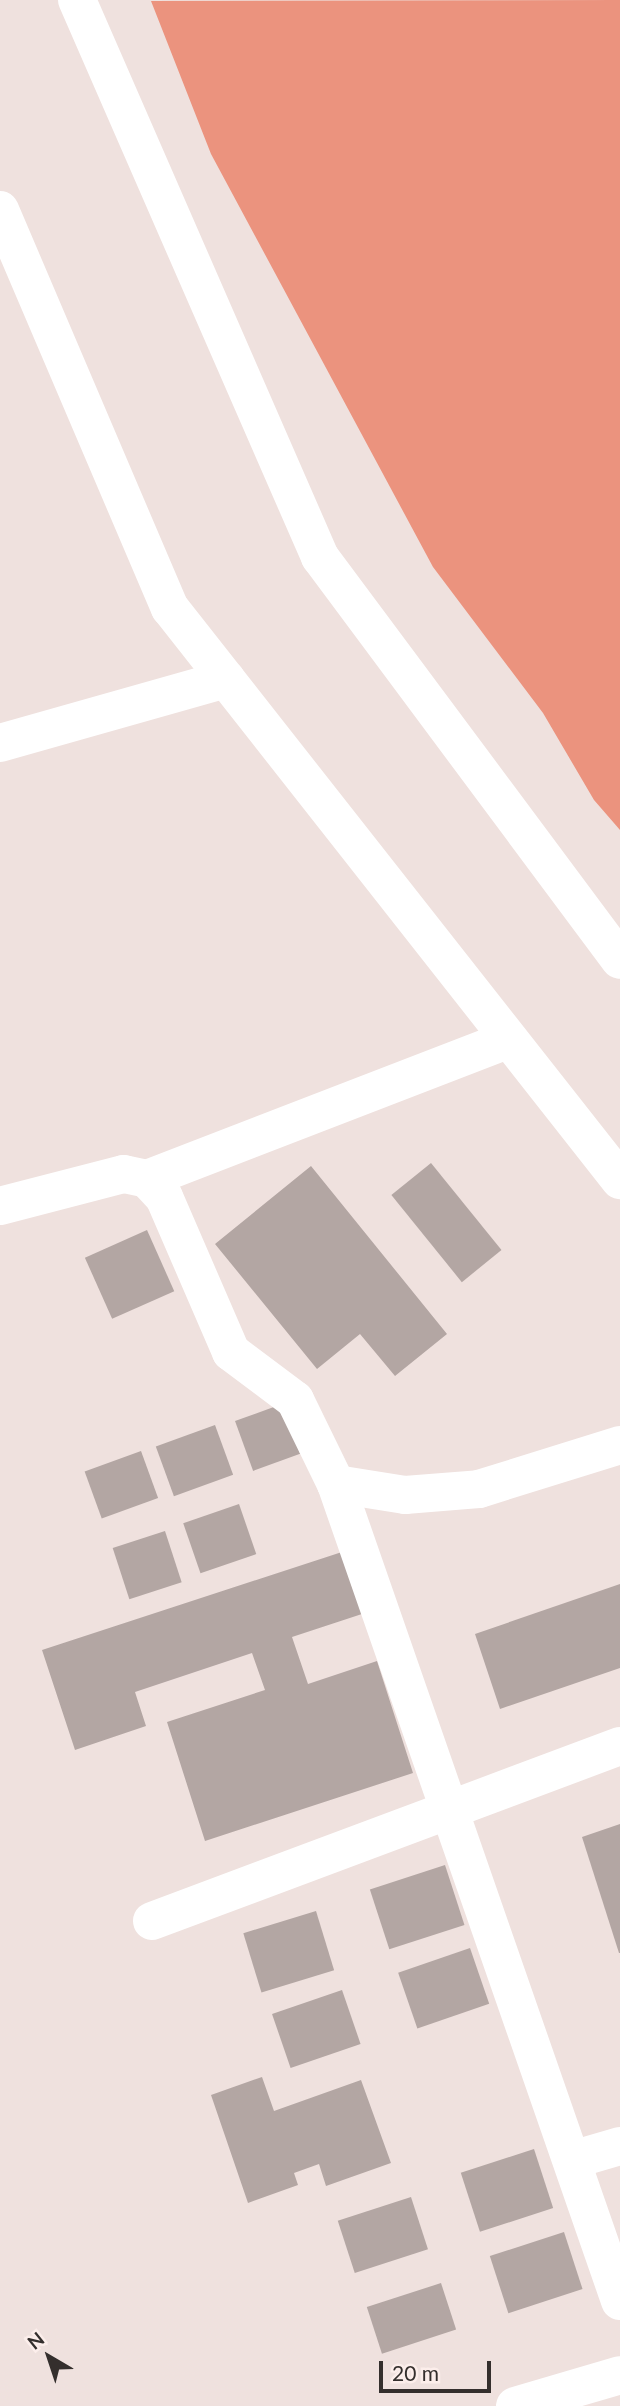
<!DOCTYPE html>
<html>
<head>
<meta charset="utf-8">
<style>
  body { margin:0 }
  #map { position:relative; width:620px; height:2406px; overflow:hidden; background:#efe1de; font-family:Lato,sans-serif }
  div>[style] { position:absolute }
  .forest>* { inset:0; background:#eb937e }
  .building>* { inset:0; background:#b3a6a3; transform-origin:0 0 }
  .minor>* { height:38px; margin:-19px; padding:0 19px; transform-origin:19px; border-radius:19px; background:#fff }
  .major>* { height:38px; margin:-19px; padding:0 19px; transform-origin:19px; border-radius:19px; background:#fff }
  span { translate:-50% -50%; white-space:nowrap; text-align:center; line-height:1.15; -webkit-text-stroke:5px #fceeeb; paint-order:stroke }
  .north { position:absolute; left:14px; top:2322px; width:70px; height:70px; -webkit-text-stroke:5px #fceeeb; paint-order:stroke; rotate:321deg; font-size:19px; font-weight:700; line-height:28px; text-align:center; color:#342f2d }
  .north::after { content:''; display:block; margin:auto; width:24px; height:32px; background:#342f2d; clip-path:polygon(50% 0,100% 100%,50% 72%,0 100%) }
  .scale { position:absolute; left:379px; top:2361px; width:112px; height:32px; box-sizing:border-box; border:4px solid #342f2d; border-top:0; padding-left:9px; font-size:21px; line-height:24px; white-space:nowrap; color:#342f2d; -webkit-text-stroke:5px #fceeeb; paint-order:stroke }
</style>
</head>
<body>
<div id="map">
  <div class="forest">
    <i style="clip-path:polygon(620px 0,620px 830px,594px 800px,543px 713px,433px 567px,211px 154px,151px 1px)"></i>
  </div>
  <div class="building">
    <i style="left:431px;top:1163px;width:112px;height:51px;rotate:51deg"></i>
    <i style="clip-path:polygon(311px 1166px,447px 1334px,395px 1376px,360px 1334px,317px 1369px,215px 1244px)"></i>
    <i style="left:147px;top:1230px;width:67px;height:68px;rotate:66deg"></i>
    <i style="left:282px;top:1404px;width:53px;height:50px;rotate:70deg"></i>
    <i style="left:215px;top:1425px;width:53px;height:63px;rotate:70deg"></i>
    <i style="left:141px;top:1451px;width:50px;height:60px;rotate:70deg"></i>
    <i style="left:239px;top:1504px;width:53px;height:59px;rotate:71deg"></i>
    <i style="left:165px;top:1531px;width:54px;height:55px;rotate:72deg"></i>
    <i style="clip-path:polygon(345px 1551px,365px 1613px,292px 1637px,308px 1684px,377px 1661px,413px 1773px,205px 1841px,167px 1722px,265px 1690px,252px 1653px,135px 1692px,146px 1726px,75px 1750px,42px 1650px)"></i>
    <i style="clip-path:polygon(620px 1584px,620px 1668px,500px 1709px,475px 1634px)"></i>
    <i style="clip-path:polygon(620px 1824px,620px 1953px,619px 1953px,582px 1837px)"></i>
    <i style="left:445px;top:1865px;width:63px;height:79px;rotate:72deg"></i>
    <i style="left:316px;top:1911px;width:62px;height:76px;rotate:73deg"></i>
    <i style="left:470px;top:1948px;width:59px;height:76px;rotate:71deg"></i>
    <i style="left:342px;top:1990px;width:57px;height:74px;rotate:71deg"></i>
    <i style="clip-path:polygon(262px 2077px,274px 2111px,361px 2080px,391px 2163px,326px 2186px,319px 2164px,294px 2173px,298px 2185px,248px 2203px,211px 2095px)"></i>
    <i style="left:534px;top:2149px;width:62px;height:77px;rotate:72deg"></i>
    <i style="left:411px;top:2197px;width:55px;height:77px;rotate:72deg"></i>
    <i style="left:564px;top:2232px;width:60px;height:78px;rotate:72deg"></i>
    <i style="left:441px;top:2283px;width:49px;height:78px;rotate:72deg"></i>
  </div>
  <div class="minor">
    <i style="left:77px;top:0;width:608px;rotate:66.43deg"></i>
    <i style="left:320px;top:557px;width:502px;rotate:53.34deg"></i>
    <i style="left:0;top:210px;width:433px;rotate:66.9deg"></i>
    <i style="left:170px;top:608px;width:728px;rotate:51.81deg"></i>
    <i style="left:0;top:743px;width:235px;rotate:-15.8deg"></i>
    <i style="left:147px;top:1179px;width:388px;rotate:-21.1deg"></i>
    <i style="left:0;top:1206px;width:128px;rotate:-14.5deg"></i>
    <i style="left:124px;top:1174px;width:24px;rotate:12deg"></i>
    <i style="left:147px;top:1179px;width:25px;rotate:47deg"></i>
    <i style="left:164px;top:1197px;width:169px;rotate:66.6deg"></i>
    <i style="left:231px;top:1352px;width:80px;rotate:36.9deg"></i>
    <i style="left:295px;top:1400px;width:93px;rotate:64deg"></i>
    <i style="left:336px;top:1484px;width:865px;rotate:70.83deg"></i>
    <i style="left:336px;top:1484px;width:70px;rotate:9.1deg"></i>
    <i style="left:405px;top:1495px;width:74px;rotate:-4.6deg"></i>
    <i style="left:479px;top:1489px;width:148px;rotate:-17.3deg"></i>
    <i style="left:152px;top:1921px;width:500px;rotate:-20.5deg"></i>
    <i style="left:572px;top:2160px;width:50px;rotate:-16.3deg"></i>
  </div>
  <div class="major">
    <i style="left:515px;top:2406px;width:109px;rotate:-16.4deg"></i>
  </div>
  <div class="north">N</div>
  <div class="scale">20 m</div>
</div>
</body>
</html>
